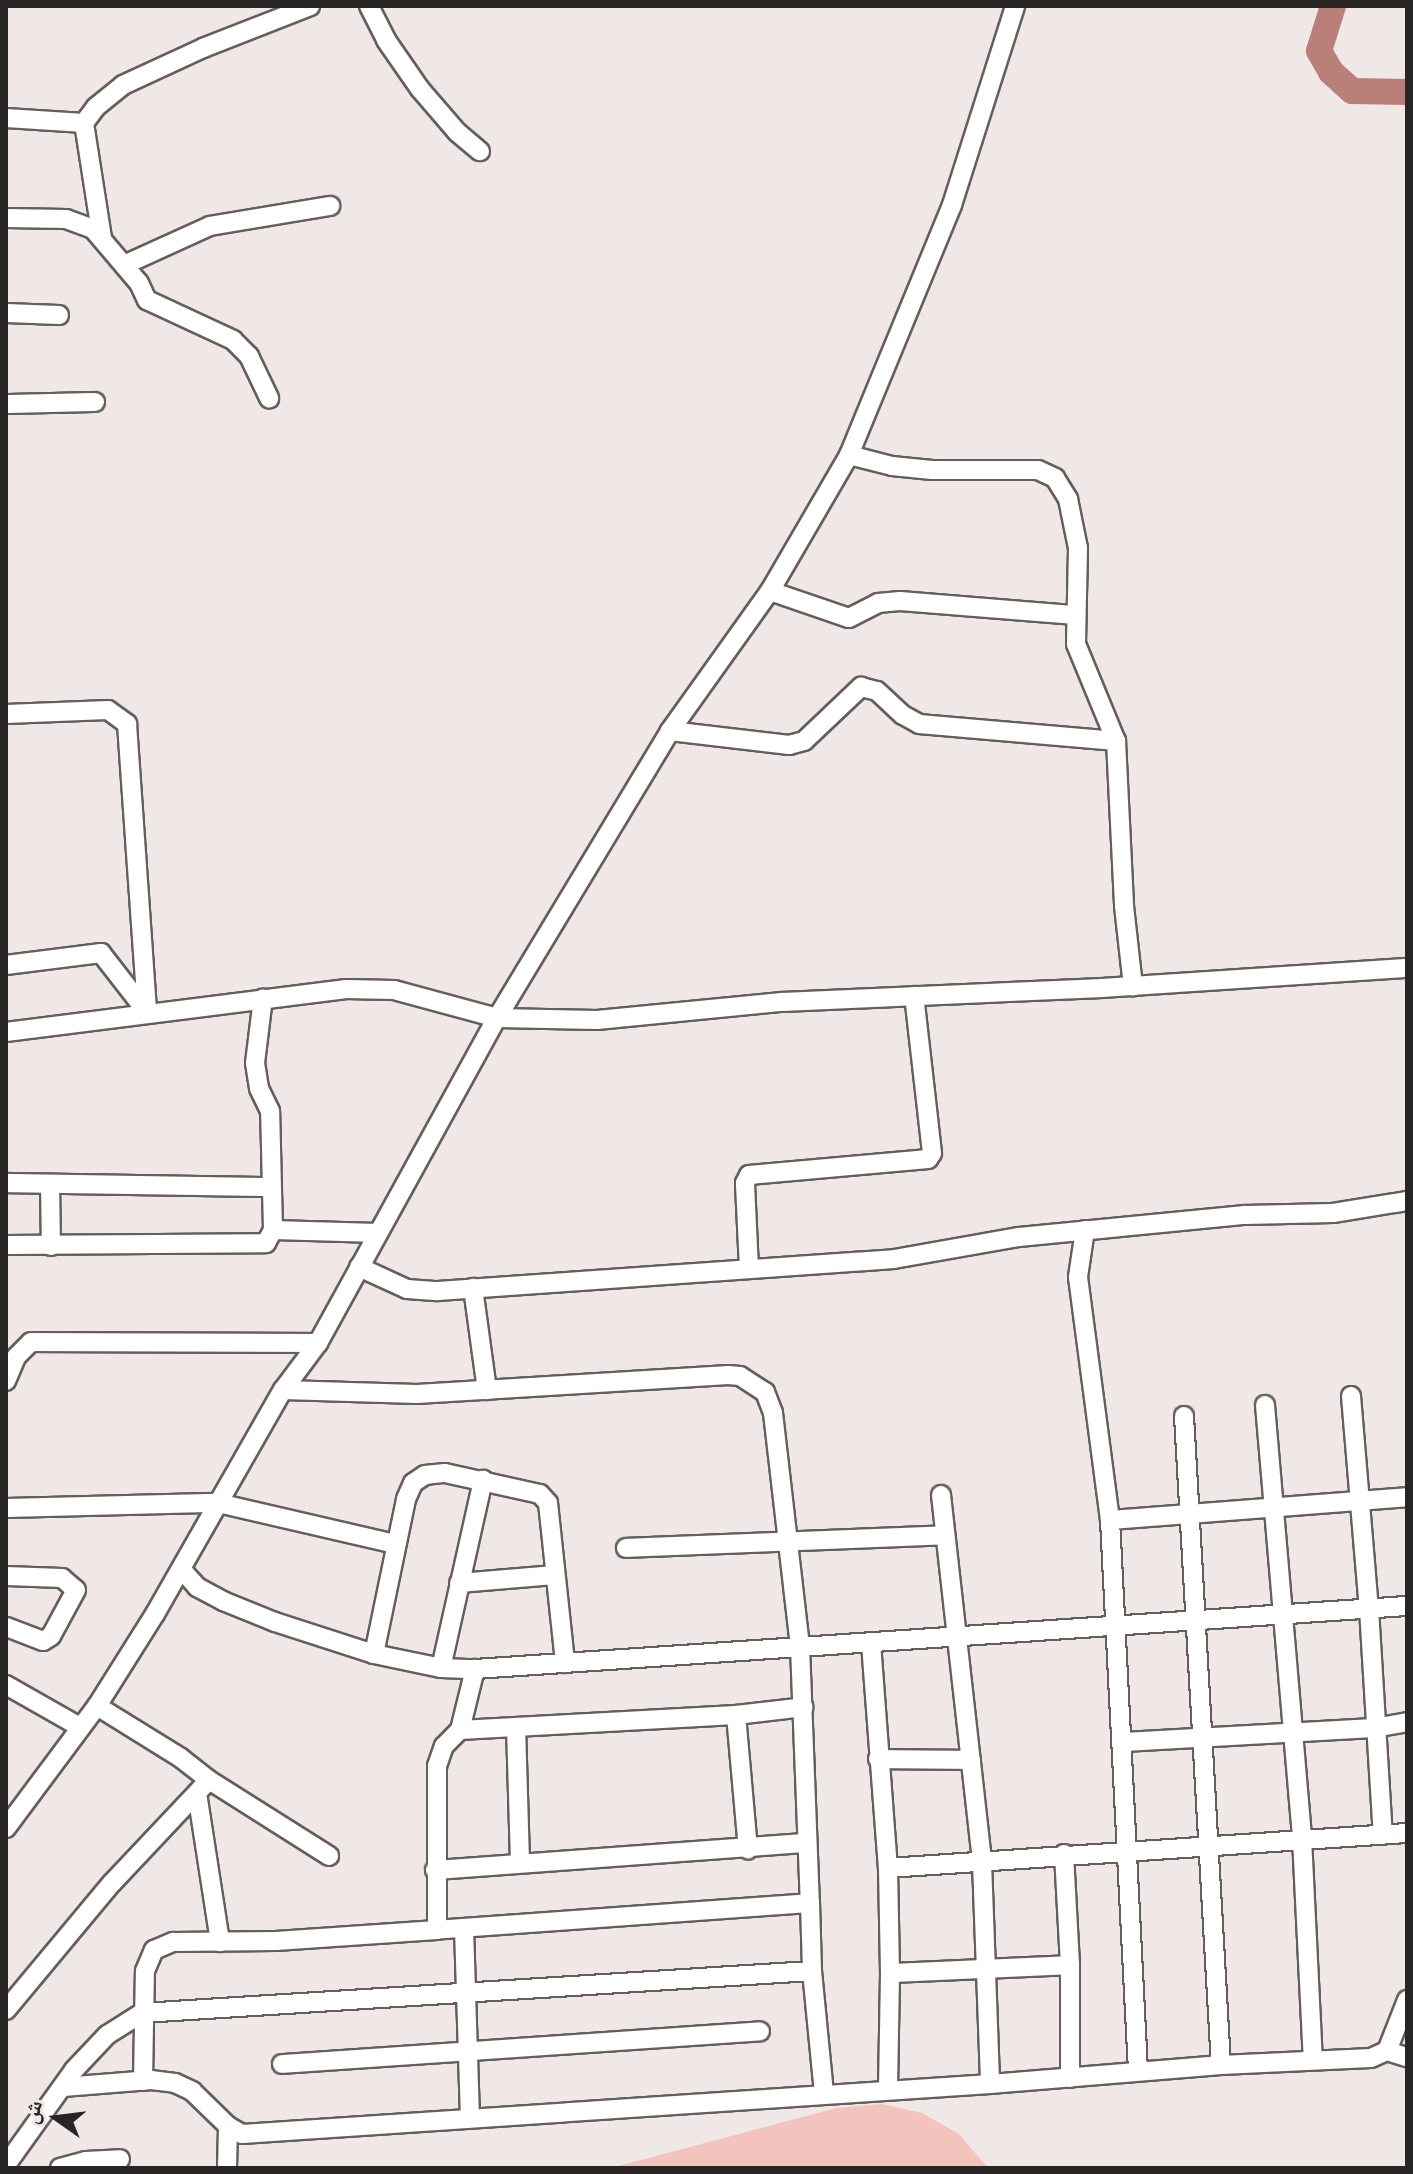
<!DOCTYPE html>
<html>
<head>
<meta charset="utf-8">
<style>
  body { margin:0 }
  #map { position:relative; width:1413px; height:2174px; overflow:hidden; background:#f0e8e7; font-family:"Zilla Slab","Noto Naskh Arabic",serif }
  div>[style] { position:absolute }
  .green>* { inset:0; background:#f3c3be }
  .river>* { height:26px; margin:-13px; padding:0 13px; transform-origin:13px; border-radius:13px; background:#b97f79 }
  .roads { filter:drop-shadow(2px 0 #655e5d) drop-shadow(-2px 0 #655e5d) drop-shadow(0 2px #655e5d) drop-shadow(0 -2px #655e5d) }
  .minor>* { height:18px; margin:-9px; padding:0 9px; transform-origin:9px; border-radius:9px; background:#fff }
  span { translate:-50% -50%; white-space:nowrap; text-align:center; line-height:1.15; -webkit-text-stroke:8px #f0e8e7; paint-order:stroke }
  .frame { position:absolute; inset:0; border:8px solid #282625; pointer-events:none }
  .north { position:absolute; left:16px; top:2078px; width:80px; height:80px; -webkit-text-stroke:6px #f0e8e7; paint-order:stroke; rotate:284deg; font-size:22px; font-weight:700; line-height:32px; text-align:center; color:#282625 }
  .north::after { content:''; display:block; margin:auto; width:28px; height:36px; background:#282625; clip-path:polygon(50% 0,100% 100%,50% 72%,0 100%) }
</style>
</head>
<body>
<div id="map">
  <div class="green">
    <i style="clip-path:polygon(882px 2104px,922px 2113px,959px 2134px,988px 2168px,611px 2168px,836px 2108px)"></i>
  </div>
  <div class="river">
    <i style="left:1333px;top:6px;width:47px;rotate:107.3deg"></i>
    <i style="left:1319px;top:51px;width:24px;rotate:60deg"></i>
    <i style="left:1331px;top:72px;width:28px;rotate:42deg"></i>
    <i style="left:1352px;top:91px;width:55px;rotate:1deg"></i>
  </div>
  <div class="roads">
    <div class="minor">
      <i style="left:369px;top:6px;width:38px;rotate:63deg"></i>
      <i style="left:386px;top:40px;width:60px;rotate:55.2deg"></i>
      <i style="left:420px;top:89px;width:57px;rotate:49.3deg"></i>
      <i style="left:457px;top:132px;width:30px;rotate:40deg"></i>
      <i style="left:6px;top:118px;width:78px;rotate:3.7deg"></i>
      <i style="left:6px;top:218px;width:60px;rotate:1deg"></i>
      <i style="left:66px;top:219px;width:29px;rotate:20deg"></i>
      <i style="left:93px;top:229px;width:71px;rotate:49.6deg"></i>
      <i style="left:139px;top:283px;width:19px;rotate:65deg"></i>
      <i style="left:147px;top:300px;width:95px;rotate:24.9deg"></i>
      <i style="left:233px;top:340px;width:23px;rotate:45deg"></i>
      <i style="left:249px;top:356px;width:47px;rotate:64.5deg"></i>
      <i style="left:102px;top:238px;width:116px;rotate:-98.9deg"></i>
      <i style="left:84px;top:123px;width:20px;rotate:-53deg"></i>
      <i style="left:96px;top:107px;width:35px;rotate:-39deg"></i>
      <i style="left:123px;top:85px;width:88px;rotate:-24.8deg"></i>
      <i style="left:203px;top:48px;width:115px;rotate:-21.4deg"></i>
      <i style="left:124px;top:265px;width:94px;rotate:-24.4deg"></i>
      <i style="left:210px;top:226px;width:122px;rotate:-9.5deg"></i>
      <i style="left:6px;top:313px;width:53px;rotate:2.2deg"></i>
      <i style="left:6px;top:404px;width:89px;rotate:-1.3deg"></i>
      <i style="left:849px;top:455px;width:44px;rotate:14.3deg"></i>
      <i style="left:892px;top:466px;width:40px;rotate:5.7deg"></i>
      <i style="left:932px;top:470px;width:106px"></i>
      <i style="left:1038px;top:470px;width:19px;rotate:25deg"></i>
      <i style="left:1055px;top:478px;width:25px;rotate:58deg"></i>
      <i style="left:1068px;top:499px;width:50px;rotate:78.5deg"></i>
      <i style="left:1078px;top:548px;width:96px;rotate:91.2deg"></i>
      <i style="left:1076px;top:644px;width:105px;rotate:67.6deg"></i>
      <i style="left:1116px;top:741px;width:165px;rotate:87.2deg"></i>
      <i style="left:1124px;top:906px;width:81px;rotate:83.6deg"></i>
      <i style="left:770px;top:591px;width:83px;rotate:18.9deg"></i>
      <i style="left:849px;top:618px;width:33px;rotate:-27deg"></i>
      <i style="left:878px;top:603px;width:22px;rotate:-5deg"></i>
      <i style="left:900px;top:601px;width:176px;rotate:4.6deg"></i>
      <i style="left:6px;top:714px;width:102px;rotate:-2.2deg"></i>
      <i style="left:108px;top:710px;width:24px;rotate:36deg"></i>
      <i style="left:127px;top:724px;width:289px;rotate:86deg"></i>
      <i style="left:670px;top:731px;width:120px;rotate:6.7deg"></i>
      <i style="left:789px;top:745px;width:16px;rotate:-15deg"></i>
      <i style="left:804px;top:741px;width:79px;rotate:-43.5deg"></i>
      <i style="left:861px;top:687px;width:16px;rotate:14deg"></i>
      <i style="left:877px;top:691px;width:35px;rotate:43deg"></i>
      <i style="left:903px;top:715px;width:18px;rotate:29deg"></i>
      <i style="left:919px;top:724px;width:198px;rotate:4.9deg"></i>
      <i style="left:6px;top:965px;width:96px;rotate:-7.2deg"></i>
      <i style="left:101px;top:953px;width:75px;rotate:52.1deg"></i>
      <i style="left:6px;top:1032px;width:343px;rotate:-7.2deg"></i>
      <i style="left:346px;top:989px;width:48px;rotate:1.2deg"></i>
      <i style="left:394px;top:990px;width:107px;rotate:15.2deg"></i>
      <i style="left:497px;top:1018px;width:335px;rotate:-58.9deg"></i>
      <i style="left:670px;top:731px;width:172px;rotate:-54.5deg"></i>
      <i style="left:770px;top:591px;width:157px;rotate:-59.8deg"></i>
      <i style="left:849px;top:455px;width:270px;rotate:-67.6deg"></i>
      <i style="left:952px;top:205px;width:209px;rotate:-72.4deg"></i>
      <i style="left:6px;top:1183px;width:263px;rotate:0.9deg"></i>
      <i style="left:50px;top:1184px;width:62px;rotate:89.1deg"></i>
      <i style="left:273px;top:1230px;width:105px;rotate:1.6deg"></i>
      <i style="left:1085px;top:1230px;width:48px;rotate:98.5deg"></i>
      <i style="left:1078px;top:1277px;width:245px;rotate:82.5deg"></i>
      <i style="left:1110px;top:1520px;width:552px;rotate:87.09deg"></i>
      <i style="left:6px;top:1245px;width:260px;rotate:-0.4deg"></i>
      <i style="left:266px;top:1243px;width:15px;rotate:-62deg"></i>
      <i style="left:273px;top:1230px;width:119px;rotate:-91.4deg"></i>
      <i style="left:270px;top:1111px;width:25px;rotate:-116deg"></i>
      <i style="left:259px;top:1088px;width:25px;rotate:-99deg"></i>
      <i style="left:255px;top:1063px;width:65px;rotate:-83deg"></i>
      <i style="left:359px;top:1267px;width:53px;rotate:24.6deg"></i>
      <i style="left:407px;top:1289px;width:31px;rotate:4deg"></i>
      <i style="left:438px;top:1291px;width:457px;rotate:-4deg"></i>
      <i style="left:894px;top:1259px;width:127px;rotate:-10deg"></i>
      <i style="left:1019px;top:1237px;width:227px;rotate:-5.6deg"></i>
      <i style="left:1245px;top:1215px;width:88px;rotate:-1.3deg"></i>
      <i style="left:1333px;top:1213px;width:75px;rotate:-9.2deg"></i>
      <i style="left:749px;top:1269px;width:86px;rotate:-92.7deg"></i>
      <i style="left:745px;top:1183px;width:9px;rotate:-63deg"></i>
      <i style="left:749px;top:1175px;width:180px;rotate:-5.1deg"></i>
      <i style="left:928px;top:1159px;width:7px;rotate:-56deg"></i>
      <i style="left:932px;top:1153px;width:158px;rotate:-96.5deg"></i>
      <i style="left:473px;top:1288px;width:103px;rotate:82.2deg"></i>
      <i style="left:6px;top:1381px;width:26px;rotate:-67deg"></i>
      <i style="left:16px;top:1357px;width:21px;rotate:-45deg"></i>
      <i style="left:31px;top:1342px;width:287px;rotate:0.2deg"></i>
      <i style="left:283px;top:1390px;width:134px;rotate:1.7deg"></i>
      <i style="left:417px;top:1394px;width:312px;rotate:-3.5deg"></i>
      <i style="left:728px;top:1375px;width:12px;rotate:5deg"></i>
      <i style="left:740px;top:1376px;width:30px;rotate:33deg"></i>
      <i style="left:765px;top:1392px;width:22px;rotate:69deg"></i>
      <i style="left:773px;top:1413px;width:235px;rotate:83.4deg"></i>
      <i style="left:800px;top:1646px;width:257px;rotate:87.8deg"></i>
      <i style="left:810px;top:1903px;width:374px;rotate:175.9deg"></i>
      <i style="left:1351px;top:1396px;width:214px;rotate:85.2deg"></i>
      <i style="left:1369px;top:1609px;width:226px;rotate:86.5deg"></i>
      <i style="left:1265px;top:1405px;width:435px;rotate:85.1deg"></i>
      <i style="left:1302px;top:1838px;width:221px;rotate:87.2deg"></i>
      <i style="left:1184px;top:1416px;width:650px;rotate:86.74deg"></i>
      <i style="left:941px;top:1495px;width:369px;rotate:83.6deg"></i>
      <i style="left:982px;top:1862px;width:222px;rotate:87.9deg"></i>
      <i style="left:6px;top:1508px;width:212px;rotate:-1.4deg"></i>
      <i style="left:218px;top:1503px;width:183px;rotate:13deg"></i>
      <i style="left:1110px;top:1520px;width:298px;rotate:-4.4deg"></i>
      <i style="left:626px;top:1548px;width:317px;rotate:-2.3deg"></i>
      <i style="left:181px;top:1569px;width:24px;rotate:48deg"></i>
      <i style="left:197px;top:1587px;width:30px;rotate:28deg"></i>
      <i style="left:223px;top:1601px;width:56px;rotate:22deg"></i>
      <i style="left:275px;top:1622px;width:104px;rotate:17.9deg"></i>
      <i style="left:374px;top:1654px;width:68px;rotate:11.8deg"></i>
      <i style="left:441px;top:1668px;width:34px;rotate:2deg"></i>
      <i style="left:475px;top:1669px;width:934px;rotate:-3.87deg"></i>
      <i style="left:6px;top:1576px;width:56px;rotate:2deg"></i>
      <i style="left:62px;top:1578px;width:18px;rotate:41deg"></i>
      <i style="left:76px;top:1590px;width:52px;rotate:118.5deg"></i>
      <i style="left:51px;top:1636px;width:9px;rotate:148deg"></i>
      <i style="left:43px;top:1641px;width:40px;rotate:-159deg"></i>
      <i style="left:459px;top:1583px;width:96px;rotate:-4.8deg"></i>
      <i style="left:871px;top:1643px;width:226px;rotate:85.7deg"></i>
      <i style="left:888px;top:1868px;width:520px;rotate:-3.86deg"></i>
      <i style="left:374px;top:1654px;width:158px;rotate:-78.3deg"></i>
      <i style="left:406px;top:1499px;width:17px;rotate:-66deg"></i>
      <i style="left:413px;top:1483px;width:14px;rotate:-34deg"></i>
      <i style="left:425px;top:1475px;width:20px;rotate:-6deg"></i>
      <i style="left:445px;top:1473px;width:97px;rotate:12.5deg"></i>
      <i style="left:540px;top:1494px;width:12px;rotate:48deg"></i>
      <i style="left:548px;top:1503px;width:161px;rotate:83.9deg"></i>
      <i style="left:441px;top:1668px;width:193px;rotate:-77.4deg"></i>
      <i style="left:6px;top:1685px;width:85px;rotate:29.6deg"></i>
      <i style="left:736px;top:1715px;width:135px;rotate:84.9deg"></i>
      <i style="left:516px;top:1727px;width:136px;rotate:88.3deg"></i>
      <i style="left:460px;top:1730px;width:276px;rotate:-3.1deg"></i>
      <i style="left:736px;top:1715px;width:68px;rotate:-6.7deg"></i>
      <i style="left:1124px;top:1742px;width:250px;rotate:-3.2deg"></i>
      <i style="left:1374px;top:1728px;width:34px;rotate:-10deg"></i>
      <i style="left:878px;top:1759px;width:93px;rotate:0.6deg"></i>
      <i style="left:209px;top:1780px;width:142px;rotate:32.3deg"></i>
      <i style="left:197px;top:1793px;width:151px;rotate:81.2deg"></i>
      <i style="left:6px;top:1828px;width:152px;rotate:-53.3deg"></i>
      <i style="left:97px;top:1706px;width:109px;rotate:-57.8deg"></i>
      <i style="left:155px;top:1614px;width:258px;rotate:-60.3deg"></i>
      <i style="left:283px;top:1390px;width:59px;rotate:-53.3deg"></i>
      <i style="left:318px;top:1343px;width:371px;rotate:-61.2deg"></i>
      <i style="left:497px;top:1018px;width:100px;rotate:1.1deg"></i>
      <i style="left:597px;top:1020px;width:186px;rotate:-5.6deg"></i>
      <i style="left:782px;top:1002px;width:321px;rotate:-2.5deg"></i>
      <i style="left:1103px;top:988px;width:305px;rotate:-3.8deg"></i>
      <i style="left:1064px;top:1854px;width:111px;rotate:86.9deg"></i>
      <i style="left:1070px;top:1965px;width:113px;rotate:90deg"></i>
      <i style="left:888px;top:1868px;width:105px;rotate:88.9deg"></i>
      <i style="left:435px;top:1870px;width:371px;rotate:-4.2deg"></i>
      <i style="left:810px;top:1903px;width:68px;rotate:88.3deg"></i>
      <i style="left:464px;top:1928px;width:190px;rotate:88.2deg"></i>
      <i style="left:6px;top:2010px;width:165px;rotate:-50.2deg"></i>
      <i style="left:112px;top:1883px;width:141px;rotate:-46.7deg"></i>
      <i style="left:209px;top:1780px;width:36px;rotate:-142deg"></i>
      <i style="left:181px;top:1758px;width:99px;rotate:-148.2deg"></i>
      <i style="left:1387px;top:2051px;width:21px;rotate:17deg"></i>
      <i style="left:282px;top:2064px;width:479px;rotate:-3.9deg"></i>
      <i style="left:143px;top:2081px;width:110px;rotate:-89deg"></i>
      <i style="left:145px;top:1971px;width:23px;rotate:-67deg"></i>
      <i style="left:154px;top:1950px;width:21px;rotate:-23deg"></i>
      <i style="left:173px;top:1942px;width:103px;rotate:-0.6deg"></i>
      <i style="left:276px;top:1941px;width:161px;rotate:-3.9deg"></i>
      <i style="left:437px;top:1930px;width:164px;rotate:-90deg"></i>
      <i style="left:437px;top:1766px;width:21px;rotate:-71deg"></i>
      <i style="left:444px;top:1746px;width:23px;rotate:-45deg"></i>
      <i style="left:460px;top:1730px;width:63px;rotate:-76.2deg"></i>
      <i style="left:63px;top:2087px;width:88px;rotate:-4.5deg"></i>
      <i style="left:151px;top:2080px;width:24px;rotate:7deg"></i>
      <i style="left:175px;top:2083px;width:19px;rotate:25deg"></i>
      <i style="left:192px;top:2091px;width:50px;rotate:44.2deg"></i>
      <i style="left:228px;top:2126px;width:16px;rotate:30deg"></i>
      <i style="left:242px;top:2134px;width:750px;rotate:-3.82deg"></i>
      <i style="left:990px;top:2084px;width:232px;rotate:-4.7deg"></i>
      <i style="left:1221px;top:2065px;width:150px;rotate:-2.7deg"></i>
      <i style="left:1371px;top:2058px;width:17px;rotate:-24deg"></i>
      <i style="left:1387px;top:2051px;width:55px;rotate:-68.6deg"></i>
      <i style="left:888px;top:2089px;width:116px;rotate:-89deg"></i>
      <i style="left:890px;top:1973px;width:180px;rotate:-2.5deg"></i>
      <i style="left:6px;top:2165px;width:117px;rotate:-54.4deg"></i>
      <i style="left:74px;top:2070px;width:48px;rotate:-46.7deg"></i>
      <i style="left:107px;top:2035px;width:41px;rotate:-32.2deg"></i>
      <i style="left:142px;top:2013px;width:671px;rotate:-3.59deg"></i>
      <i style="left:812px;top:1971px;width:123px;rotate:84.4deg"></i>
      <i style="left:60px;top:2168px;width:27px;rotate:-15deg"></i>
      <i style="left:86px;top:2161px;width:34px;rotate:-3deg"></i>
      <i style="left:227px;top:2168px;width:42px;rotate:-88.6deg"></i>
    </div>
  </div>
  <div class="frame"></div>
  <div class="north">ش</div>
</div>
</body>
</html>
